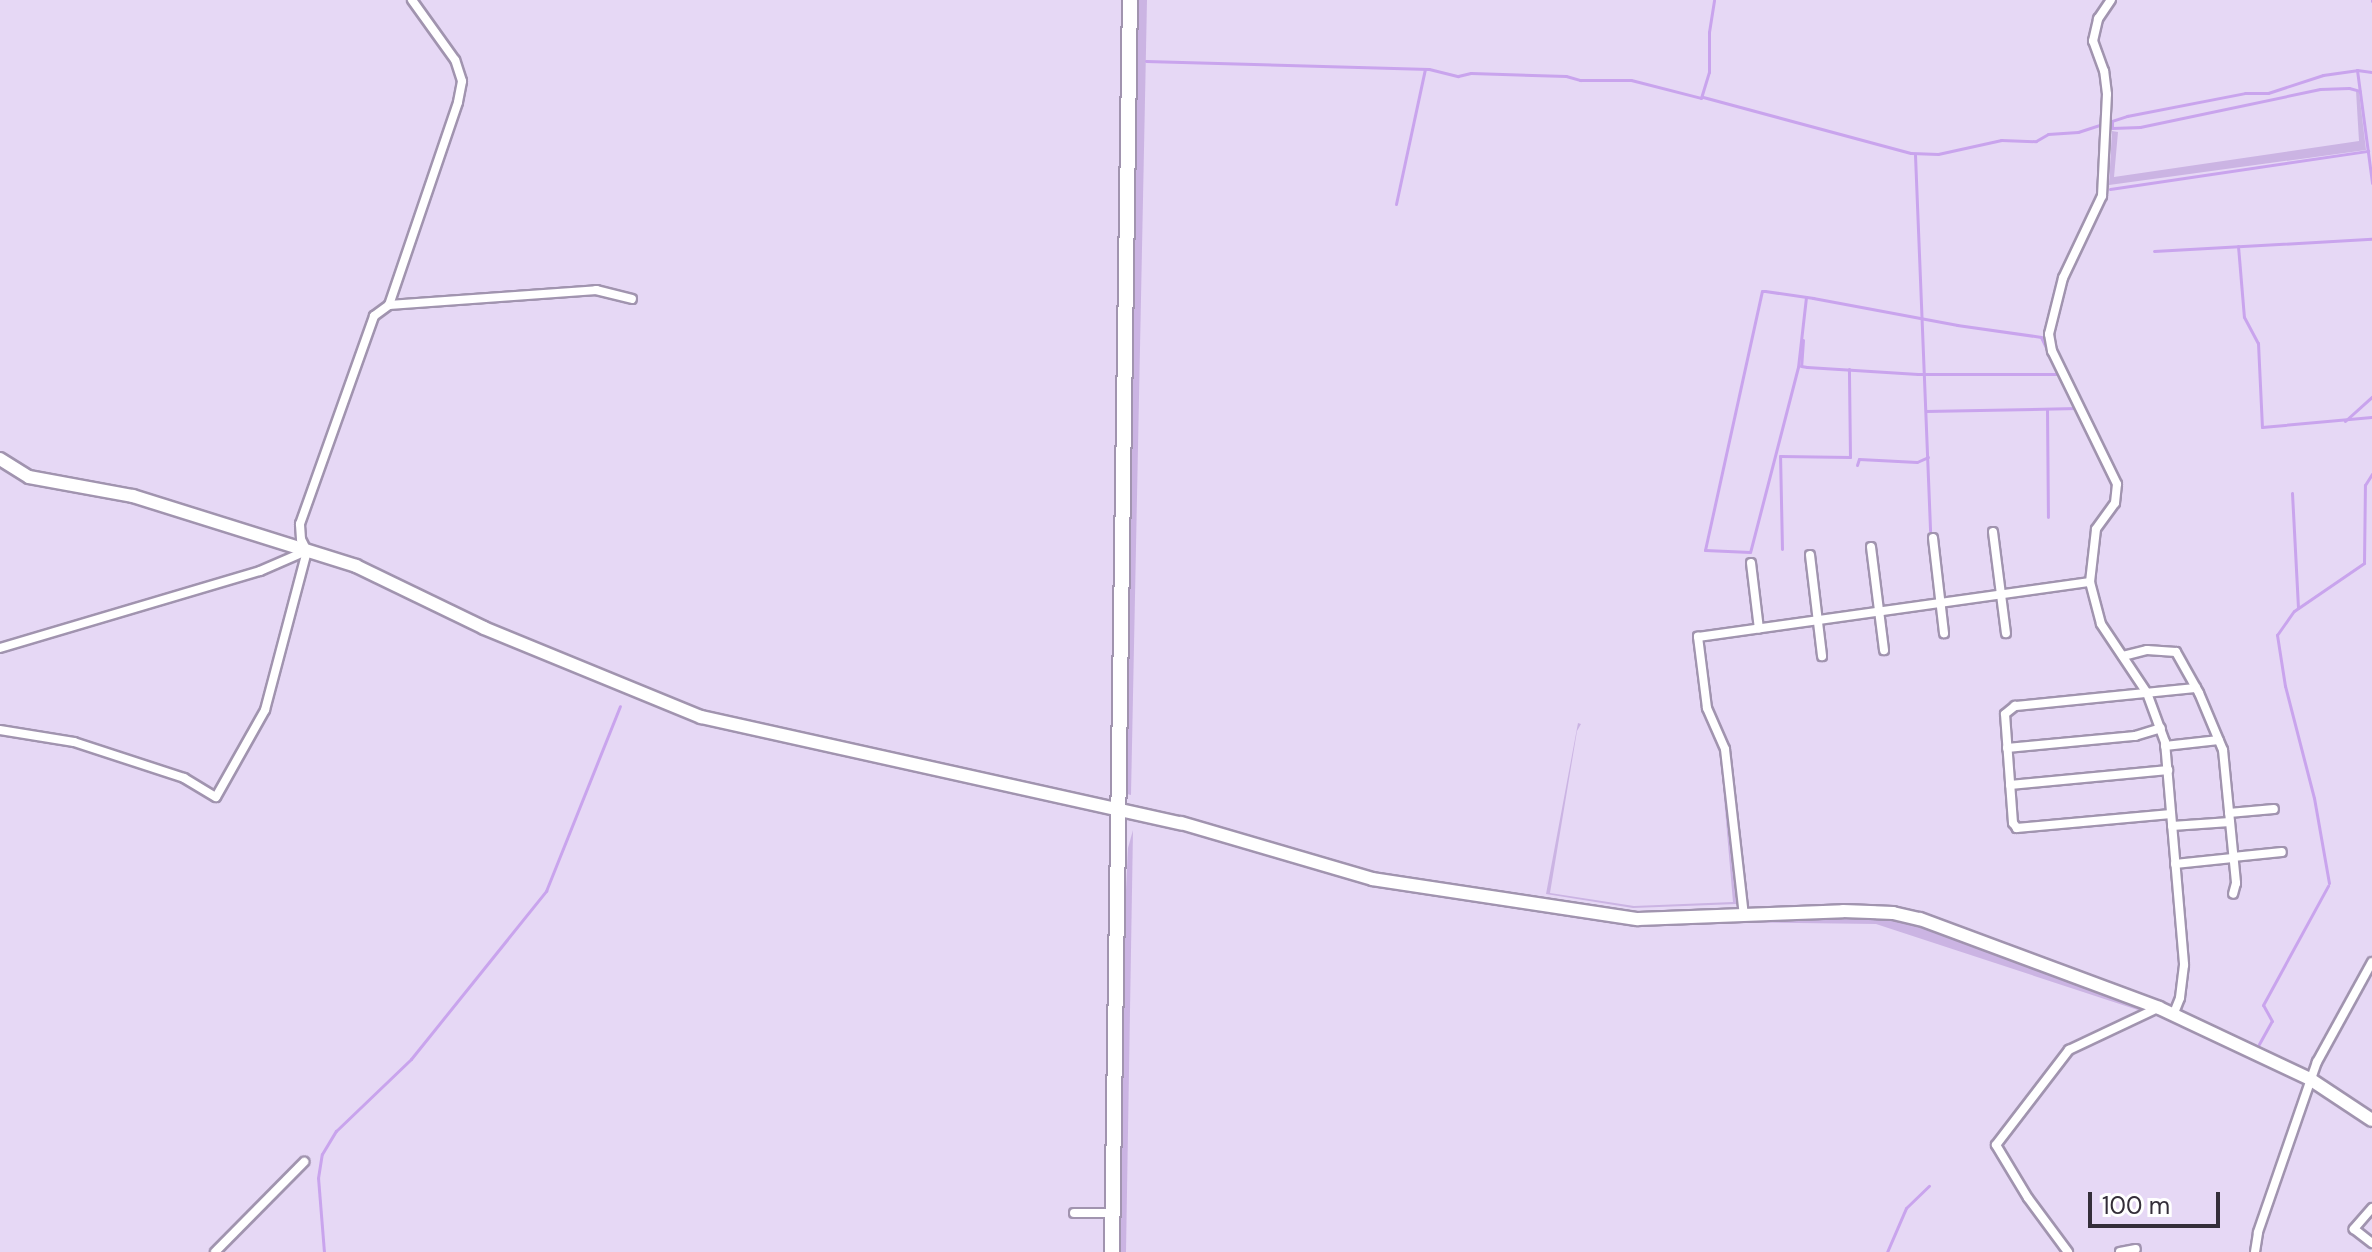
<!DOCTYPE html>
<html>
<head>
<meta charset="utf-8">
<style>
  body { margin:0 }
  #map { position:relative; width:2372px; height:1252px; overflow:hidden; background:#e6d8f5; font-family:"DM Sans",sans-serif }
  div>[style] { position:absolute }
  .green>* { inset:0; background:#cbb4e3 }
  .stream>* { height:3px; margin:-1.5px; padding:0 1.5px; transform-origin:1.5px; border-radius:1.5px; background:#c9a4ed }
  .roads { filter:drop-shadow(2px 0 #a194af) drop-shadow(-2px 0 #a194af) drop-shadow(0 2px #a194af) drop-shadow(0 -2px #a194af) }
  .minor>* { height:8px; margin:-4px; padding:0 4px; transform-origin:4px; border-radius:4px; background:#fff }
  .secondary>* { height:12px; margin:-6px; padding:0 6px; transform-origin:6px; border-radius:6px; background:#fff }
  .primary>* { height:14px; margin:-7px; padding:0 7px; transform-origin:7px; border-radius:7px; background:#fff }
  span { translate:-50% -50%; white-space:nowrap; text-align:center; line-height:1.15; -webkit-text-stroke:8px #fff; paint-order:stroke }
  .scale { position:absolute; left:2088px; top:1192px; width:132px; height:36px; box-sizing:border-box; border:4px solid #342e39; border-top:0; padding-left:10px; font-size:24px; line-height:28px; white-space:nowrap; color:#342e39; -webkit-text-stroke:6px #fff; paint-order:stroke }
</style>
</head>
<body>
<div id="map">
  <div class="green">
    <i style="clip-path:polygon(1138px 0,1147px 0,1131px 795px,1127px 794px,1126px 785px)"></i>
    <i style="clip-path:polygon(2356px 91px,2359px 92px,2366px 150px,2109px 185px,2112px 131px,2118px 132px,2114px 177px,2359px 141px)"></i>
    <i style="clip-path:polygon(1578px 723px,1581px 724px,1577px 731px,1550px 893px,1634px 906px,1733px 902px,1720px 751px,1723px 753px,1737px 904px,1633px 908px,1546px 894px)"></i>
    <i style="clip-path:polygon(1133px 830px,1126px 1252px,1120px 1252px,1125px 911px,1128px 848px)"></i>
    <i style="clip-path:polygon(1856px 916px,1899px 921px,1953px 938px,2142px 1008px,2141px 1011px,1876px 924px,1730px 922px)"></i>
  </div>
  <div class="stream">
    <i style="left:2372px;top:0;width:1px;rotate:90deg"></i>
    <i style="left:1146px;top:61px;width:283px;rotate:1.6deg"></i>
    <i style="left:1429px;top:69px;width:30px;rotate:14deg"></i>
    <i style="left:1458px;top:76px;width:13px;rotate:-13deg"></i>
    <i style="left:1471px;top:73px;width:95px;rotate:1.8deg"></i>
    <i style="left:1566px;top:76px;width:15px;rotate:16deg"></i>
    <i style="left:1580px;top:80px;width:51px"></i>
    <i style="left:1631px;top:80px;width:72px;rotate:14.4deg"></i>
    <i style="left:1701px;top:98px;width:27px;rotate:-73deg"></i>
    <i style="left:1709px;top:72px;width:40px;rotate:-90deg"></i>
    <i style="left:1709px;top:32px;width:32px;rotate:-81deg"></i>
    <i style="left:2357px;top:70px;width:114px;rotate:82.4deg"></i>
    <i style="left:1703px;top:97px;width:215px;rotate:15.1deg"></i>
    <i style="left:1911px;top:153px;width:27px;rotate:2deg"></i>
    <i style="left:1938px;top:154px;width:65px;rotate:-12.5deg"></i>
    <i style="left:2001px;top:140px;width:35px;rotate:2deg"></i>
    <i style="left:2036px;top:141px;width:14px;rotate:-30deg"></i>
    <i style="left:2048px;top:134px;width:30px;rotate:-4deg"></i>
    <i style="left:2078px;top:132px;width:52px;rotate:-18.1deg"></i>
    <i style="left:2127px;top:116px;width:120px;rotate:-11deg"></i>
    <i style="left:2245px;top:93px;width:23px"></i>
    <i style="left:2268px;top:93px;width:58px;rotate:-18.1deg"></i>
    <i style="left:2323px;top:75px;width:34px;rotate:-8deg"></i>
    <i style="left:2357px;top:70px;width:15px;rotate:8deg"></i>
    <i style="left:2112px;top:122px;width:6px;rotate:90deg"></i>
    <i style="left:2112px;top:128px;width:28px;rotate:-2deg"></i>
    <i style="left:2140px;top:127px;width:184px;rotate:-11.9deg"></i>
    <i style="left:2320px;top:89px;width:29px;rotate:-2deg"></i>
    <i style="left:2349px;top:88px;width:11px;rotate:15deg"></i>
    <i style="left:1915px;top:155px;width:376px;rotate:87.7deg"></i>
    <i style="left:2110px;top:189px;width:261px;rotate:-8.4deg"></i>
    <i style="left:1396px;top:204px;width:138px;rotate:-77.9deg"></i>
    <i style="left:2238px;top:246px;width:71px;rotate:85.2deg"></i>
    <i style="left:2244px;top:317px;width:30px;rotate:62deg"></i>
    <i style="left:2258px;top:343px;width:84px;rotate:87.3deg"></i>
    <i style="left:2262px;top:427px;width:110px;rotate:-5.2deg"></i>
    <i style="left:2154px;top:251px;width:218px;rotate:-3.2deg"></i>
    <i style="left:1806px;top:297px;width:70px;rotate:96.5deg"></i>
    <i style="left:1798px;top:367px;width:191px;rotate:104.5deg"></i>
    <i style="left:1750px;top:552px;width:45px;rotate:-177.5deg"></i>
    <i style="left:1705px;top:550px;width:265px;rotate:-77.6deg"></i>
    <i style="left:1762px;top:291px;width:3px"></i>
    <i style="left:1765px;top:291px;width:49px;rotate:8.3deg"></i>
    <i style="left:1813px;top:298px;width:147px;rotate:10.6deg"></i>
    <i style="left:1957px;top:325px;width:85px;rotate:8.1deg"></i>
    <i style="left:2041px;top:337px;width:53px;rotate:64.4deg"></i>
    <i style="left:1803px;top:340px;width:26px;rotate:94deg"></i>
    <i style="left:1801px;top:366px;width:6px;rotate:9deg"></i>
    <i style="left:1807px;top:367px;width:111px;rotate:3.6deg"></i>
    <i style="left:1918px;top:374px;width:140px"></i>
    <i style="left:2047px;top:409px;width:108px;rotate:89.5deg"></i>
    <i style="left:1926px;top:411px;width:151px;rotate:-1.1deg"></i>
    <i style="left:2345px;top:421px;width:36px;rotate:-42deg"></i>
    <i style="left:1857px;top:465px;width:6px;rotate:-72deg"></i>
    <i style="left:1859px;top:459px;width:58px;rotate:3deg"></i>
    <i style="left:1917px;top:462px;width:12px;rotate:-24deg"></i>
    <i style="left:2292px;top:493px;width:115px;rotate:87deg"></i>
    <i style="left:1782px;top:549px;width:93px;rotate:-91.2deg"></i>
    <i style="left:1780px;top:456px;width:70px;rotate:0.8deg"></i>
    <i style="left:1850px;top:457px;width:88px;rotate:-90.7deg"></i>
    <i style="left:2329px;top:883px;width:86px;rotate:-100deg"></i>
    <i style="left:2314px;top:798px;width:116px;rotate:-104.5deg"></i>
    <i style="left:2285px;top:686px;width:52px;rotate:-98.9deg"></i>
    <i style="left:2277px;top:635px;width:29px;rotate:-55deg"></i>
    <i style="left:2294px;top:611px;width:85px;rotate:-34.4deg"></i>
    <i style="left:2364px;top:563px;width:78px;rotate:-89.3deg"></i>
    <i style="left:2365px;top:485px;width:13px;rotate:-58deg"></i>
    <i style="left:2259px;top:1044px;width:26px;rotate:-61deg"></i>
    <i style="left:2272px;top:1021px;width:18px;rotate:-119deg"></i>
    <i style="left:2263px;top:1005px;width:136px;rotate:-61.4deg"></i>
    <i style="left:324px;top:1252px;width:74px;rotate:-94.6deg"></i>
    <i style="left:318px;top:1178px;width:24px;rotate:-81deg"></i>
    <i style="left:322px;top:1154px;width:27px;rotate:-59deg"></i>
    <i style="left:336px;top:1131px;width:104px;rotate:-43.8deg"></i>
    <i style="left:411px;top:1059px;width:216px;rotate:-51.2deg"></i>
    <i style="left:546px;top:891px;width:199px;rotate:-68.2deg"></i>
    <i style="left:1887px;top:1252px;width:48px;rotate:-66.6deg"></i>
    <i style="left:1906px;top:1208px;width:32px;rotate:-44deg"></i>
  </div>
  <div class="roads">
    <div class="minor">
      <i style="left:389px;top:305px;width:214px;rotate:-71.2deg"></i>
      <i style="left:458px;top:102px;width:21px;rotate:-79deg"></i>
      <i style="left:462px;top:81px;width:22px;rotate:-108deg"></i>
      <i style="left:455px;top:60px;width:74px;rotate:-125.6deg"></i>
      <i style="left:1993px;top:532px;width:102px;rotate:82.7deg"></i>
      <i style="left:1933px;top:538px;width:96px;rotate:83.4deg"></i>
      <i style="left:1871px;top:547px;width:104px;rotate:82.8deg"></i>
      <i style="left:1810px;top:555px;width:102px;rotate:83.2deg"></i>
      <i style="left:1751px;top:563px;width:66px;rotate:83.1deg"></i>
      <i style="left:2090px;top:582px;width:53px;rotate:-83.5deg"></i>
      <i style="left:2096px;top:529px;width:32px;rotate:-54deg"></i>
      <i style="left:2115px;top:503px;width:19px;rotate:-84deg"></i>
      <i style="left:2117px;top:484px;width:148px;rotate:-116deg"></i>
      <i style="left:2052px;top:351px;width:17px;rotate:-100deg"></i>
      <i style="left:2049px;top:334px;width:58px;rotate:-76deg"></i>
      <i style="left:2063px;top:278px;width:91px;rotate:-64.6deg"></i>
      <i style="left:2102px;top:196px;width:102px;rotate:-87.2deg"></i>
      <i style="left:2107px;top:94px;width:23px;rotate:-97deg"></i>
      <i style="left:2104px;top:71px;width:32px;rotate:-110deg"></i>
      <i style="left:2093px;top:41px;width:23px;rotate:-77deg"></i>
      <i style="left:2098px;top:19px;width:23px;rotate:-56deg"></i>
      <i style="left:0;top:648px;width:271px;rotate:-16.5deg"></i>
      <i style="left:260px;top:571px;width:50px;rotate:-23.5deg"></i>
      <i style="left:2123px;top:656px;width:25px;rotate:-14deg"></i>
      <i style="left:2147px;top:650px;width:29px;rotate:4deg"></i>
      <i style="left:2176px;top:652px;width:47px;rotate:60.7deg"></i>
      <i style="left:2199px;top:693px;width:62px;rotate:67.2deg"></i>
      <i style="left:2223px;top:750px;width:134px;rotate:84.4deg"></i>
      <i style="left:2236px;top:883px;width:11px;rotate:105deg"></i>
      <i style="left:0;top:730px;width:75px;rotate:9.2deg"></i>
      <i style="left:74px;top:742px;width:116px;rotate:18.1deg"></i>
      <i style="left:184px;top:778px;width:37px;rotate:31deg"></i>
      <i style="left:216px;top:797px;width:100px;rotate:-60.6deg"></i>
      <i style="left:265px;top:710px;width:164px;rotate:-75.2deg"></i>
      <i style="left:307px;top:551px;width:13px;rotate:-117deg"></i>
      <i style="left:301px;top:539px;width:15px;rotate:-94deg"></i>
      <i style="left:300px;top:524px;width:221px;rotate:-70.4deg"></i>
      <i style="left:374px;top:316px;width:19px;rotate:-36deg"></i>
      <i style="left:389px;top:305px;width:208px;rotate:-4.1deg"></i>
      <i style="left:596px;top:290px;width:37px;rotate:14deg"></i>
      <i style="left:2165px;top:746px;width:54px;rotate:-6.3deg"></i>
      <i style="left:2007px;top:748px;width:129px;rotate:-5.4deg"></i>
      <i style="left:2135px;top:736px;width:27px;rotate:-17deg"></i>
      <i style="left:2010px;top:785px;width:159px;rotate:-5.4deg"></i>
      <i style="left:2229px;top:813px;width:45px;rotate:-5.1deg"></i>
      <i style="left:2171px;top:814px;width:155px;rotate:174.8deg"></i>
      <i style="left:2017px;top:828px;width:6px;rotate:-129deg"></i>
      <i style="left:2013px;top:823px;width:109px;rotate:-94.2deg"></i>
      <i style="left:2005px;top:714px;width:13px;rotate:-39deg"></i>
      <i style="left:2015px;top:706px;width:182px;rotate:-5.7deg"></i>
      <i style="left:2172px;top:826px;width:58px;rotate:-3.9deg"></i>
      <i style="left:2233px;top:857px;width:49px;rotate:-5.8deg"></i>
      <i style="left:2175px;top:864px;width:58px;rotate:-5.9deg"></i>
      <i style="left:1744px;top:916px;width:168px;rotate:-96.5deg"></i>
      <i style="left:1725px;top:749px;width:45px;rotate:-113.7deg"></i>
      <i style="left:1707px;top:708px;width:72px;rotate:-97.2deg"></i>
      <i style="left:1698px;top:637px;width:396px;rotate:-8deg"></i>
      <i style="left:2090px;top:582px;width:43px;rotate:75.3deg"></i>
      <i style="left:2101px;top:624px;width:83px;rotate:56.3deg"></i>
      <i style="left:2147px;top:693px;width:52px;rotate:69.8deg"></i>
      <i style="left:2165px;top:742px;width:224px;rotate:85.1deg"></i>
      <i style="left:2184px;top:965px;width:33px;rotate:97deg"></i>
      <i style="left:2180px;top:998px;width:18px;rotate:112deg"></i>
      <i style="left:2372px;top:1208px;width:28px;rotate:131deg"></i>
      <i style="left:2354px;top:1229px;width:23px;rotate:38deg"></i>
      <i style="left:1074px;top:1213px;width:39px"></i>
      <i style="left:215px;top:1252px;width:127px;rotate:-45.3deg"></i>
      <i style="left:2068px;top:1252px;width:67px;rotate:-126.5deg"></i>
      <i style="left:2028px;top:1198px;width:62px;rotate:-121.1deg"></i>
      <i style="left:1996px;top:1145px;width:120px;rotate:-52.5deg"></i>
      <i style="left:2069px;top:1050px;width:98px;rotate:-25.3deg"></i>
      <i style="left:2120px;top:1252px;width:16px;rotate:-11deg"></i>
      <i style="left:2255px;top:1252px;width:20px;rotate:-81deg"></i>
      <i style="left:2258px;top:1232px;width:180px;rotate:-70.9deg"></i>
      <i style="left:2317px;top:1062px;width:114px;rotate:-61.2deg"></i>
    </div>
    <div class="secondary">
      <i style="left:0;top:459px;width:34px;rotate:32deg"></i>
      <i style="left:29px;top:477px;width:106px;rotate:10.4deg"></i>
      <i style="left:133px;top:496px;width:234px;rotate:17.4deg"></i>
      <i style="left:356px;top:566px;width:142px;rotate:25.8deg"></i>
      <i style="left:484px;top:628px;width:235px;rotate:22.3deg"></i>
      <i style="left:701px;top:717px;width:492px;rotate:12.5deg"></i>
      <i style="left:1181px;top:823px;width:199px;rotate:16.3deg"></i>
      <i style="left:1372px;top:879px;width:269px;rotate:8.6deg"></i>
      <i style="left:1638px;top:919px;width:205px;rotate:-2.2deg"></i>
      <i style="left:1843px;top:911px;width:50px;rotate:2.3deg"></i>
      <i style="left:1893px;top:913px;width:28px;rotate:13deg"></i>
      <i style="left:1920px;top:919px;width:255px;rotate:20.4deg"></i>
      <i style="left:2159px;top:1008px;width:167px;rotate:25.2deg"></i>
      <i style="left:2310px;top:1079px;width:74px;rotate:33.5deg"></i>
    </div>
    <div class="primary">
      <i style="left:1112px;top:1252px;width:1252px;rotate:-89.18deg"></i>
    </div>
  </div>
  <div class="scale">100 m</div>
</div>
</body>
</html>
